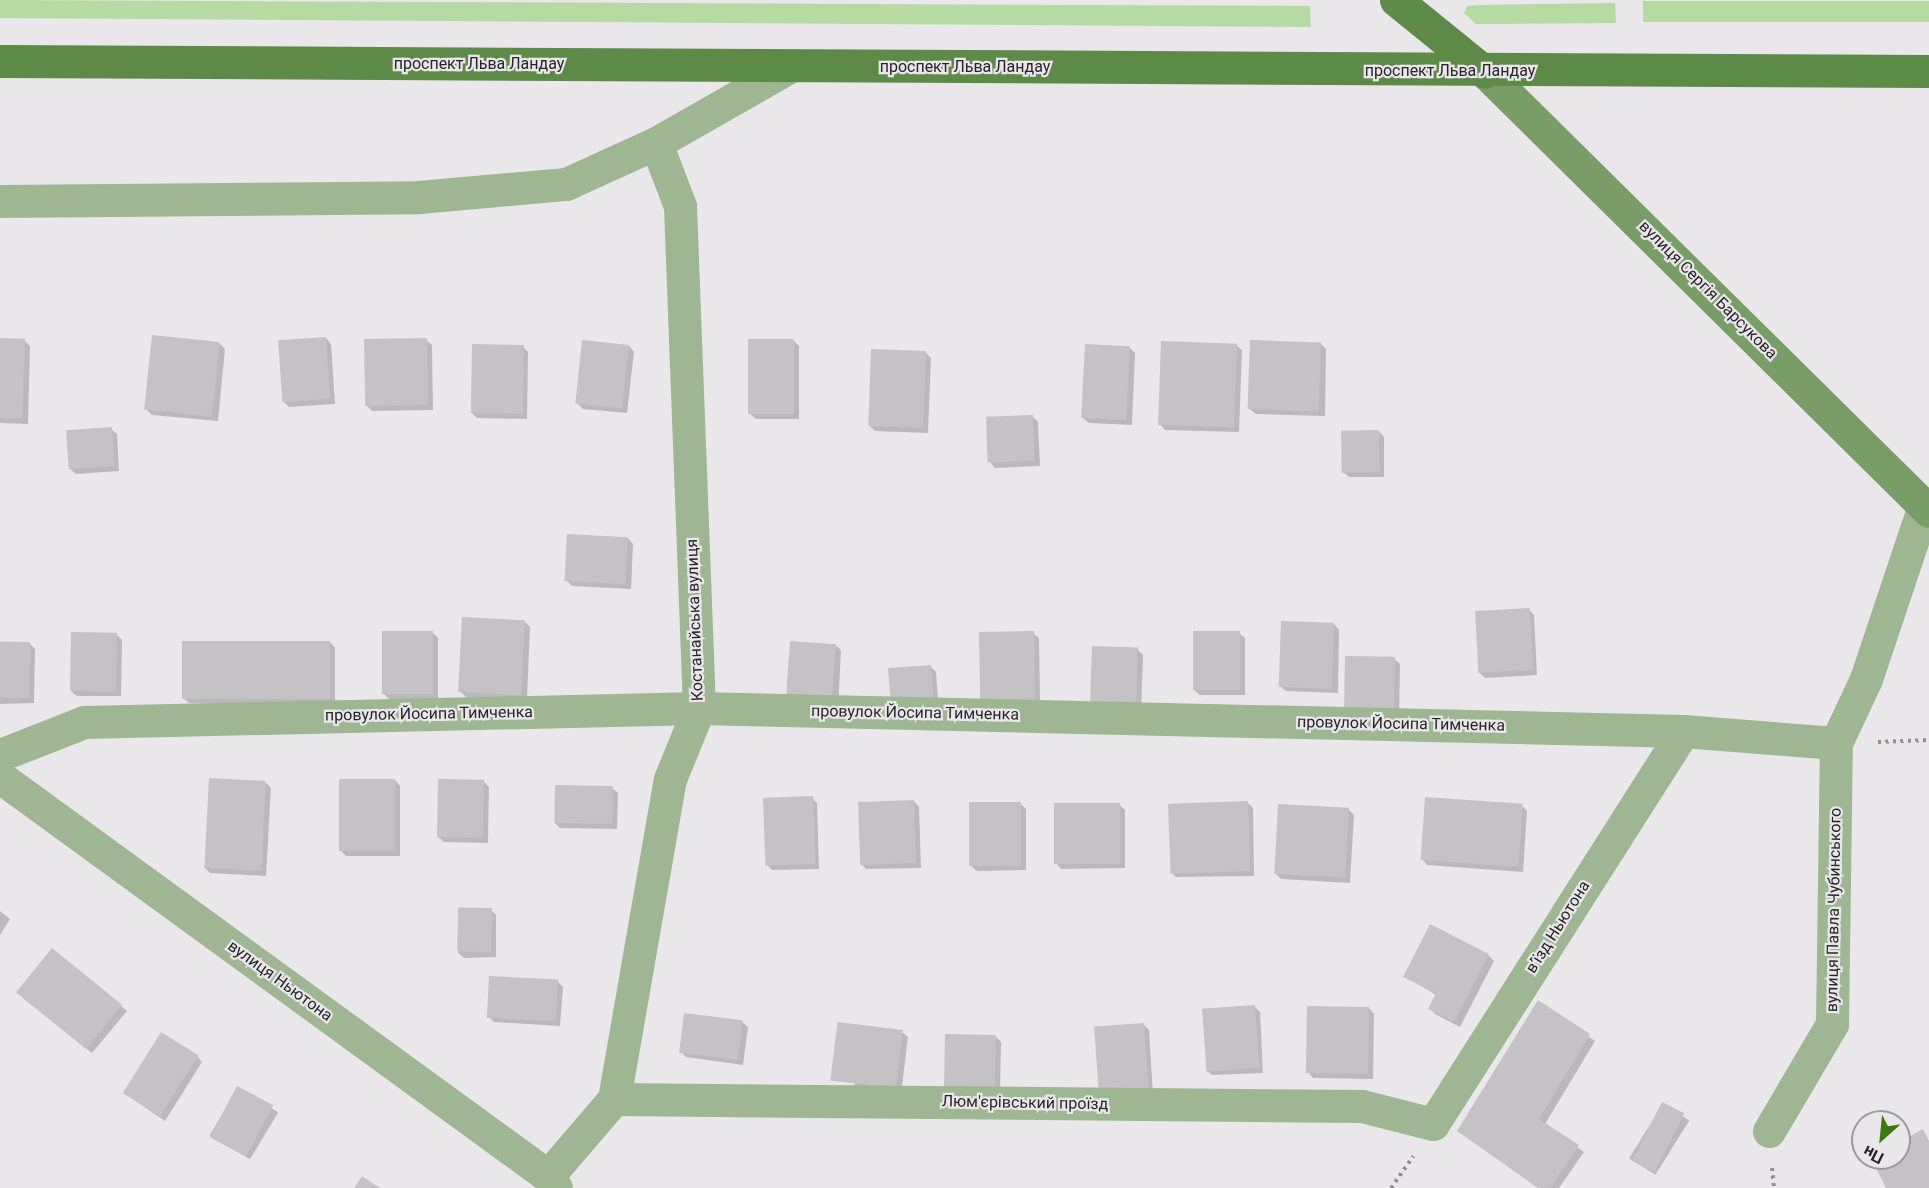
<!DOCTYPE html>
<html>
<head>
<meta charset="utf-8">
<style>
  body { margin:0 }
  #map { position:relative; width:1929px; height:1188px; overflow:hidden; background:#eae7ea; font-family:Roboto,sans-serif }
  div>[style] { position:absolute }
  .green>* { inset:0; background:#b5dba2; transform-origin:0 0 }
  .shadow>* { inset:0; background:#0003; transform-origin:0 0 }
  .building>* { inset:0; background:#c4c2c4; transform-origin:0 0 }
  .path>* { height:4px; margin-top:-2px; transform-origin:0; background:repeating-linear-gradient(90deg,#929092 0 3px,transparent 0 7.5px) }
  .street>* { height:33px; margin:-16.5px; padding:0 16.5px; transform-origin:16.5px; border-radius:16.5px; background:#9eb692 }
  .secondary>* { height:33px; margin:-16.5px; padding:0 16.5px; transform-origin:16.5px; border-radius:16.5px; background:#799d67 }
  .primary>* { height:33px; margin:-16.5px; padding:0 16.5px; transform-origin:16.5px; border-radius:16.5px; background:#5e8a47 }
  span { translate:-50% -50%; white-space:nowrap; text-align:center; line-height:1.15; -webkit-text-stroke:4.5px #eae7ea; paint-order:stroke }
  .street-label { font-size:16px; color:#262526 }
  .north { position:absolute; left:1851px; top:1110px; width:60px; height:60px; box-sizing:border-box; background:#eae7ea; border:2px solid #9c999c; border-radius:50%; rotate:207deg; font-size:16px; font-weight:700; line-height:24px; text-align:center; color:#262526 }
  .north::after { content:''; display:block; margin:auto; width:21px; height:27px; background:#3e7910; clip-path:polygon(50% 0,100% 100%,50% 72%,0 100%) }
</style>
</head>
<body>
<div id="map">
  <div class="green">
    <i style="clip-path:polygon(0 0,1310px 6px,1311px 27px,0 18px)"></i>
    <i style="left:1929px;top:1px;width:21px;height:286px;rotate:90deg"></i>
    <i style="clip-path:polygon(1615px 3px,1616px 23px,1476px 24px,1464px 13px,1467px 6px,1478px 5px)"></i>
  </div>
  <div class="shadow">
    <i style="clip-path:polygon(326px 338px,331px 344px,335px 404px,289px 407px,283px 401px)"></i>
    <i style="clip-path:polygon(0 340px,24px 340px,30px 346px,28px 424px,0 423px)"></i>
    <i style="clip-path:polygon(426px 340px,432px 345px,433px 410px,372px 411px,367px 406px)"></i>
    <i style="clip-path:polygon(794px 341px,799px 346px,799px 419px,756px 419px,750px 414px)"></i>
    <i style="clip-path:polygon(1320px 343px,1326px 349px,1325px 416px,1256px 414px,1250px 409px)"></i>
    <i style="clip-path:polygon(220px 344px,225px 349px,218px 421px,152px 415px,146px 409px)"></i>
    <i style="clip-path:polygon(1236px 345px,1242px 350px,1239px 432px,1165px 430px,1160px 424px)"></i>
    <i style="clip-path:polygon(629px 346px,634px 352px,627px 413px,583px 409px,577px 403px)"></i>
    <i style="clip-path:polygon(523px 347px,528px 352px,527px 419px,477px 418px,472px 413px)"></i>
    <i style="clip-path:polygon(1130px 348px,1135px 353px,1132px 425px,1089px 423px,1083px 418px)"></i>
    <i style="clip-path:polygon(925px 352px,931px 358px,928px 433px,875px 431px,870px 426px)"></i>
    <i style="clip-path:polygon(1032px 416px,1038px 422px,1040px 466px,995px 468px,990px 462px)"></i>
    <i style="clip-path:polygon(111px 429px,117px 434px,119px 471px,76px 474px,70px 469px)"></i>
    <i style="clip-path:polygon(1379px 431px,1384px 437px,1384px 477px,1349px 477px,1343px 472px)"></i>
    <i style="clip-path:polygon(628px 538px,633px 544px,631px 589px,572px 586px,566px 580px)"></i>
    <i style="clip-path:polygon(1529px 610px,1534px 615px,1537px 675px,1485px 678px,1479px 672px)"></i>
    <i style="clip-path:polygon(524px 621px,530px 627px,527px 699px,466px 697px,460px 691px)"></i>
    <i style="clip-path:polygon(1334px 624px,1339px 630px,1338px 693px,1286px 691px,1280px 686px)"></i>
    <i style="clip-path:polygon(433px 633px,438px 638px,438px 700px,389px 699px,384px 694px)"></i>
    <i style="clip-path:polygon(1033px 633px,1039px 638px,1040px 703px,987px 704px)"></i>
    <i style="clip-path:polygon(1239px 633px,1245px 638px,1245px 695px,1200px 695px,1194px 690px)"></i>
    <i style="clip-path:polygon(116px 634px,122px 640px,121px 696px,77px 696px,71px 691px)"></i>
    <i style="clip-path:polygon(330px 642px,335px 648px,335px 704px,189px 703px,183px 698px)"></i>
    <i style="clip-path:polygon(29px 643px,35px 649px,34px 703px,0 704px,0 644px)"></i>
    <i style="clip-path:polygon(835px 645px,841px 650px,838px 710px,789px 703px)"></i>
    <i style="clip-path:polygon(1137px 649px,1143px 655px,1141px 717px,1097px 716px)"></i>
    <i style="clip-path:polygon(1394px 659px,1400px 664px,1399px 717px,1351px 716px)"></i>
    <i style="clip-path:polygon(930px 666px,936px 672px,939px 712px,898px 715px)"></i>
    <i style="clip-path:polygon(395px 780px,400px 786px,400px 856px,346px 856px,340px 850px)"></i>
    <i style="clip-path:polygon(484px 782px,489px 787px,488px 843px,444px 842px,438px 837px)"></i>
    <i style="clip-path:polygon(266px 783px,271px 788px,266px 876px,210px 873px,204px 867px)"></i>
    <i style="clip-path:polygon(612px 788px,618px 793px,617px 829px,560px 828px,555px 823px)"></i>
    <i style="clip-path:polygon(812px 798px,817px 803px,819px 869px,772px 870px,767px 865px)"></i>
    <i style="clip-path:polygon(914px 801px,919px 807px,921px 868px,866px 869px,861px 864px)"></i>
    <i style="clip-path:polygon(1247px 802px,1253px 808px,1254px 876px,1176px 877px,1171px 872px)"></i>
    <i style="clip-path:polygon(1021px 804px,1026px 809px,1026px 870px,977px 871px,971px 866px)"></i>
    <i style="clip-path:polygon(1119px 804px,1125px 810px,1125px 868px,1061px 869px,1056px 863px)"></i>
    <i style="clip-path:polygon(1522px 806px,1527px 811px,1523px 872px,1427px 865px,1422px 859px)"></i>
    <i style="clip-path:polygon(1348px 809px,1354px 815px,1350px 883px,1281px 879px,1275px 873px)"></i>
    <i style="clip-path:polygon(491px 910px,496px 915px,496px 957px,464px 958px,458px 953px)"></i>
    <i style="clip-path:polygon(0 911px,10px 919px,0 935px)"></i>
    <i style="clip-path:polygon(1488px 955px,1494px 961px,1460px 1027px,1435px 1014px,1430px 1008px,1436px 995px,1405px 976px)"></i>
    <i style="clip-path:polygon(557px 981px,563px 987px,560px 1026px,494px 1022px,489px 1017px)"></i>
    <i style="clip-path:polygon(23px 998px,121px 1006px,127px 1011px,92px 1053px)"></i>
    <i style="clip-path:polygon(1539px 1002px,1595px 1041px,1545px 1124px,1584px 1152px,1559px 1188px,1538px 1188px)"></i>
    <i style="clip-path:polygon(1255px 1007px,1260px 1012px,1263px 1073px,1212px 1075px,1206px 1070px)"></i>
    <i style="clip-path:polygon(1369px 1008px,1374px 1014px,1373px 1079px,1313px 1078px,1308px 1072px)"></i>
    <i style="clip-path:polygon(742px 1022px,748px 1027px,743px 1065px,686px 1057px,681px 1052px)"></i>
    <i style="clip-path:polygon(1144px 1025px,1149px 1030px,1153px 1094px,1105px 1097px)"></i>
    <i style="clip-path:polygon(902px 1032px,908px 1037px,901px 1094px,845px 1095px)"></i>
    <i style="clip-path:polygon(996px 1037px,1001px 1042px,1000px 1095px,951px 1094px)"></i>
    <i style="clip-path:polygon(197px 1056px,202px 1062px,165px 1121px,124px 1093px)"></i>
    <i style="left:238px;top:1088px;width:47px;height:55px;rotate:31deg"></i>
    <i style="left:1663px;top:1104px;width:31px;height:64px;rotate:32deg"></i>
  </div>
  <div class="building">
    <i style="left:152px;top:335px;width:68px;height:75px;rotate:6deg"></i>
    <i style="left:326px;top:337px;width:62px;height:48px;rotate:86deg"></i>
    <i style="left:0;top:338px;width:25px;height:80px;rotate:2deg"></i>
    <i style="left:427px;top:338px;width:67px;height:63px;rotate:89deg"></i>
    <i style="left:748px;top:339px;width:46px;height:75px"></i>
    <i style="left:582px;top:340px;width:47px;height:64px;rotate:6deg"></i>
    <i style="left:1250px;top:340px;width:71px;height:69px;rotate:2deg"></i>
    <i style="left:1161px;top:341px;width:76px;height:84px;rotate:2deg"></i>
    <i style="left:472px;top:344px;width:52px;height:69px;rotate:1deg"></i>
    <i style="left:1085px;top:344px;width:45px;height:74px;rotate:3deg"></i>
    <i style="left:871px;top:349px;width:55px;height:77px;rotate:2deg"></i>
    <i style="left:1033px;top:415px;width:46px;height:47px;rotate:88deg"></i>
    <i style="left:112px;top:427px;width:39px;height:46px;rotate:86deg"></i>
    <i style="left:1379px;top:430px;width:42px;height:38px;rotate:89deg"></i>
    <i style="left:567px;top:534px;width:61px;height:47px;rotate:3deg"></i>
    <i style="left:1530px;top:608px;width:62px;height:55px;rotate:87deg"></i>
    <i style="left:462px;top:617px;width:63px;height:75px;rotate:3deg"></i>
    <i style="left:1281px;top:621px;width:53px;height:66px;rotate:2deg"></i>
    <i style="left:382px;top:631px;width:51px;height:63px"></i>
    <i style="left:1034px;top:631px;width:68px;height:55px;rotate:89deg"></i>
    <i style="left:1240px;top:631px;width:59px;height:47px;rotate:90deg"></i>
    <i style="left:71px;top:632px;width:46px;height:59px;rotate:1deg"></i>
    <i style="left:182px;top:641px;width:148px;height:58px"></i>
    <i style="left:790px;top:641px;width:46px;height:62px;rotate:4deg"></i>
    <i style="left:30px;top:642px;width:56px;height:30px;rotate:91deg"></i>
    <i style="left:1092px;top:646px;width:46px;height:65px;rotate:2deg"></i>
    <i style="left:1345px;top:656px;width:50px;height:55px;rotate:1deg"></i>
    <i style="left:931px;top:665px;width:42px;height:43px;rotate:86deg"></i>
    <i style="left:209px;top:778px;width:57px;height:90px;rotate:3deg"></i>
    <i style="left:339px;top:779px;width:56px;height:72px"></i>
    <i style="left:438px;top:779px;width:46px;height:58px;rotate:1deg"></i>
    <i style="left:555px;top:785px;width:58px;height:38px;rotate:1deg"></i>
    <i style="left:813px;top:796px;width:68px;height:50px;rotate:88deg"></i>
    <i style="left:1425px;top:797px;width:98px;height:63px;rotate:4deg"></i>
    <i style="left:914px;top:800px;width:63px;height:56px;rotate:88deg"></i>
    <i style="left:1248px;top:801px;width:70px;height:80px;rotate:88deg"></i>
    <i style="left:969px;top:802px;width:52px;height:64px"></i>
    <i style="left:1120px;top:803px;width:61px;height:66px;rotate:90deg"></i>
    <i style="left:1278px;top:804px;width:71px;height:70px;rotate:3deg"></i>
    <i style="left:492px;top:908px;width:44px;height:34px;rotate:91deg"></i>
    <i style="clip-path:polygon(1430px 924px,1489px 954px,1454px 1022px,1428px 1009px,1436px 993px,1403px 977px)"></i>
    <i style="left:52px;top:948px;width:90px;height:57px;rotate:39deg"></i>
    <i style="left:489px;top:976px;width:69px;height:42px;rotate:3deg"></i>
    <i style="clip-path:polygon(1538px 1000px,1590px 1034px,1539px 1119px,1579px 1145px,1550px 1188px,1538px 1188px,1457px 1131px)"></i>
    <i style="left:1255px;top:1005px;width:63px;height:53px;rotate:86deg"></i>
    <i style="left:1307px;top:1006px;width:62px;height:67px;rotate:1deg"></i>
    <i style="left:684px;top:1013px;width:59px;height:40px;rotate:7deg"></i>
    <i style="left:1144px;top:1023px;width:66px;height:50px;rotate:86deg"></i>
    <i style="left:903px;top:1030px;width:59px;height:66px;rotate:97deg"></i>
    <i style="left:161px;top:1032px;width:44px;height:72px;rotate:32deg"></i>
    <i style="left:945px;top:1034px;width:51px;height:55px;rotate:1deg"></i>
    <i style="left:237px;top:1086px;width:41px;height:58px;rotate:28deg"></i>
    <i style="left:1662px;top:1102px;width:25px;height:66px;rotate:27deg"></i>
    <i style="clip-path:polygon(1923px 1129px,1929px 1141px,1929px 1188px,1886px 1188px,1871px 1158px,1899px 1158px,1899px 1142px)"></i>
    <i style="clip-path:polygon(362px 1176px,380px 1188px,354px 1188px)"></i>
  </div>
  <div class="path">
    <i style="left:1878px;top:742px;width:51px;rotate:-2.2deg"></i>
    <i style="left:1772px;top:1168px;width:20px;rotate:84deg"></i>
    <i style="left:1391px;top:1188px;width:39px;rotate:-55deg"></i>
  </div>
  <div class="street">
    <i style="left:0;top:201px;width:419px;rotate:-0.5deg"></i>
    <i style="left:419px;top:197px;width:148px;rotate:-5.1deg"></i>
    <i style="left:566px;top:184px;width:99px;rotate:-24.5deg"></i>
    <i style="left:656px;top:143px;width:155px;rotate:-29.7deg"></i>
    <i style="left:0;top:755px;width:90px;rotate:-21.4deg"></i>
    <i style="left:84px;top:722px;width:615px;rotate:-1.3deg"></i>
    <i style="left:699px;top:708px;width:984px;rotate:1.34deg"></i>
    <i style="left:1683px;top:731px;width:153px;rotate:4.5deg"></i>
    <i style="left:0;top:777px;width:678px;rotate:36.06deg"></i>
    <i style="left:548px;top:1176px;width:14px;rotate:56deg"></i>
    <i style="left:614px;top:1099px;width:748px;rotate:0.54deg"></i>
    <i style="left:1362px;top:1106px;width:73px;rotate:14.2deg"></i>
    <i style="left:1433px;top:1124px;width:466px;rotate:-57.5deg"></i>
    <i style="left:1769px;top:1131px;width:124px;rotate:-59.5deg"></i>
    <i style="left:1832px;top:1024px;width:281px;rotate:-89.2deg"></i>
    <i style="left:1836px;top:743px;width:71px;rotate:-64.9deg"></i>
    <i style="left:1866px;top:679px;width:182px;rotate:-71.5deg"></i>
    <i style="left:548px;top:1176px;width:101px;rotate:-49.4deg"></i>
    <i style="left:614px;top:1099px;width:325px;rotate:-80.1deg"></i>
    <i style="left:670px;top:779px;width:77px;rotate:-67.8deg"></i>
    <i style="left:699px;top:708px;width:502px;rotate:-92.17deg"></i>
    <i style="left:680px;top:206px;width:67px;rotate:-110.9deg"></i>
  </div>
  <div class="secondary">
    <i style="left:1485px;top:72px;width:624px;rotate:44.68deg"></i>
  </div>
  <div class="primary">
    <i style="left:1396px;top:0;width:114px;rotate:39deg"></i>
    <i style="left:0;top:61px;width:1929px;rotate:0.3deg"></i>
  </div>
  <div class="street-label">
    <span style="left:479px;top:64px">проспект Льва Ландау</span>
    <span style="left:965px;top:67px">проспект Льва Ландау</span>
    <span style="left:1450px;top:71px">проспект Льва Ландау</span>
    <span style="left:1708px;top:290px;rotate:45deg">вулиця Сергія Барсукова</span>
    <span style="left:695px;top:620px;rotate:-92deg">Костанайська вулиця</span>
    <span style="left:915px;top:713px;rotate:1deg">провулок Йосипа Тимченка</span>
    <span style="left:429px;top:714px;rotate:-1deg">провулок Йосипа Тимченка</span>
    <span style="left:1401px;top:724px;rotate:1deg">провулок Йосипа Тимченка</span>
    <span style="left:1834px;top:910px;rotate:-89deg">вулиця Павла Чубинського</span>
    <span style="left:1558px;top:927px;rotate:-58deg">в’їзд Ньютона</span>
    <span style="left:280px;top:981px;rotate:36deg">вулиця Ньютона</span>
    <span style="left:1025px;top:1103px;rotate:1deg">Люм'єрівський проїзд</span>
  </div>
  <div class="north">Пн</div>
</div>
</body>
</html>
